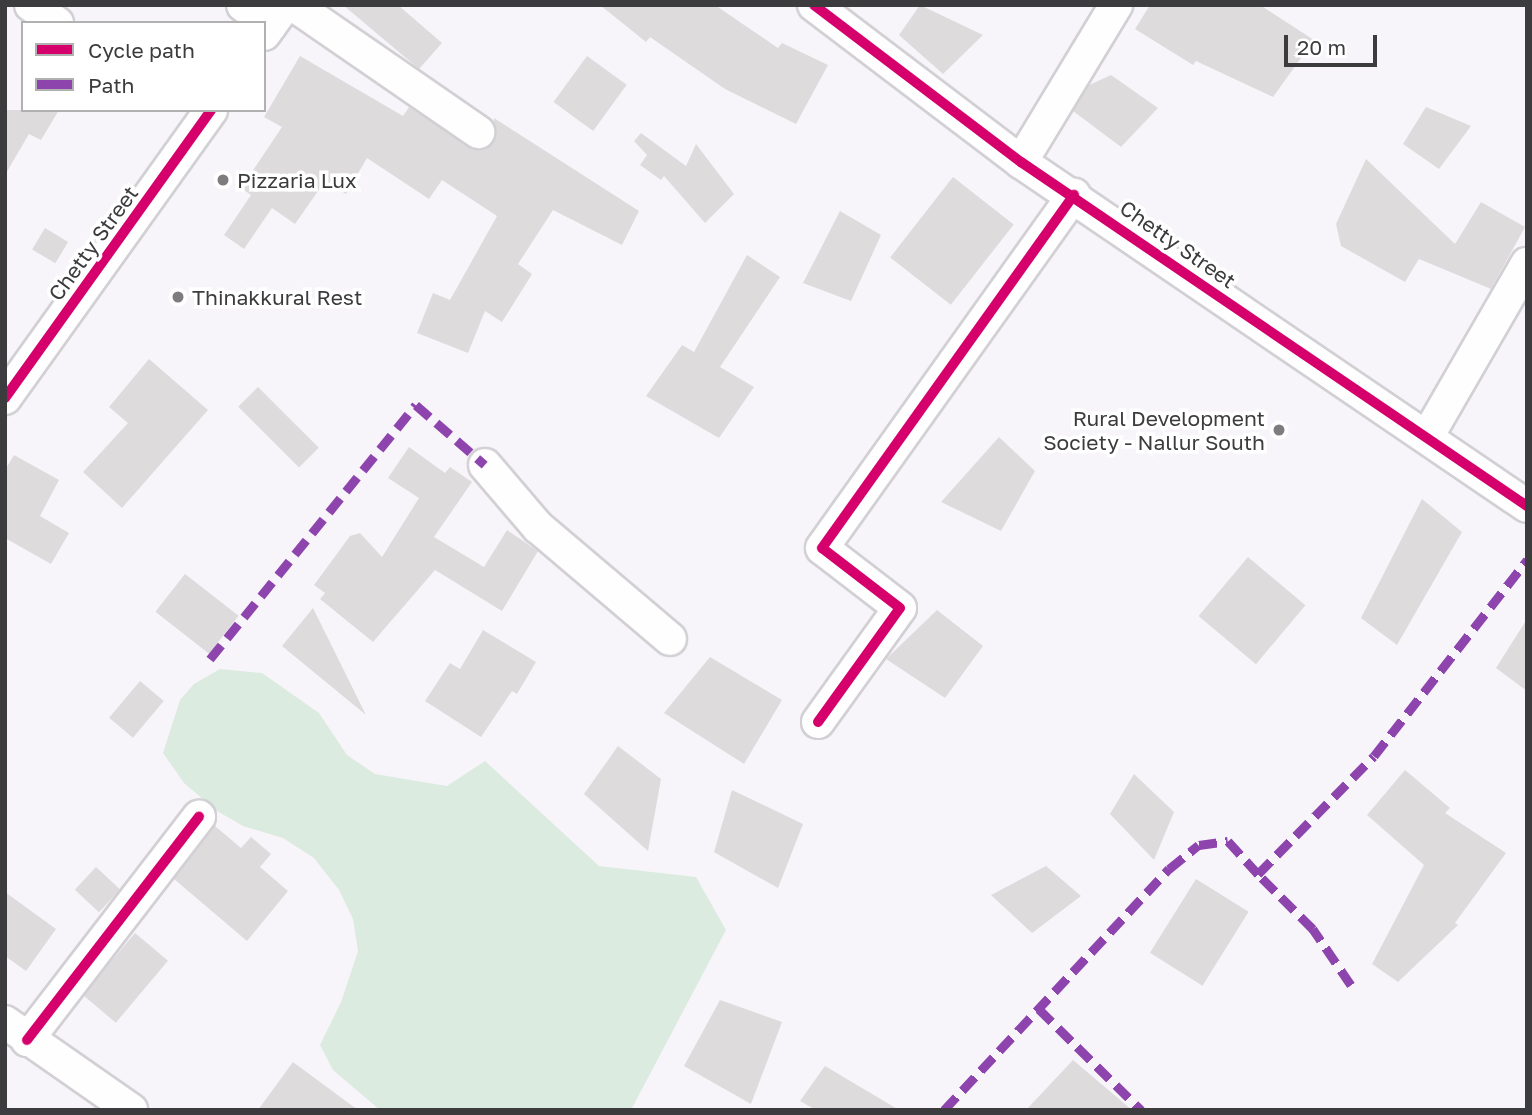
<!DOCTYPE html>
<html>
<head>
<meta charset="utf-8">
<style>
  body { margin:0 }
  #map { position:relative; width:1532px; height:1115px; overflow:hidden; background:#f8f5fa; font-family:"Golos Text",sans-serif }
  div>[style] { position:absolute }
  .green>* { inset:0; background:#dbebe0 }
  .building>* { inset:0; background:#dedbdd; transform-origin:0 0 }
  .roads { filter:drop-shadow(2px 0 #d2d0d4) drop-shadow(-2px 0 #d2d0d4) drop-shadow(0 2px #d2d0d4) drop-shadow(0 -2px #d2d0d4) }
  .minor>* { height:32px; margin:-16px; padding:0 16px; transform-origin:16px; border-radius:16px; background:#fefefe }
  .quiet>* { height:9px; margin-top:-4.5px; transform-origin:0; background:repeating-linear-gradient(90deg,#8e44ad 0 18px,transparent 0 27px) }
  .cycleway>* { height:10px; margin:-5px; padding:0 5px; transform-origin:5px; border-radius:5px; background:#d6006c }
  .dots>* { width:19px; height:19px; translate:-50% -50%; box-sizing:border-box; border:4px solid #fff; border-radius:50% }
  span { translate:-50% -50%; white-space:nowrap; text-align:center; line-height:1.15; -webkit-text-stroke:7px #fff; paint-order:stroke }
  .poi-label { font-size:21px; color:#3c3b3d }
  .left { translate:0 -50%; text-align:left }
  .right { translate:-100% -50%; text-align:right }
  .street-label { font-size:21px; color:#3c3b3d }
  .frame { position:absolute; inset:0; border:7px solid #3c3b3d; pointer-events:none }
  .legend { position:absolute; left:21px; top:21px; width:245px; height:91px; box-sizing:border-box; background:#fff; border:2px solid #b1b1b1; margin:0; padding:9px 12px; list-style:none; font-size:21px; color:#3c3b3d }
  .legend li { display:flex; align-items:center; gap:14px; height:35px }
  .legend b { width:35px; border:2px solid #b1b1b1 }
  .scale { position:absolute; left:1284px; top:35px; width:93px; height:32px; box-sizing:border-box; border:4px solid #3c3b3d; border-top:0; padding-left:9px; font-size:21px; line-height:24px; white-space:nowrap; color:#3c3b3d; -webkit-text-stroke:5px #fff; paint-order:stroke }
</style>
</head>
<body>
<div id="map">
  <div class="green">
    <i style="clip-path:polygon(220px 669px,262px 673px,319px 713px,347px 755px,375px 774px,447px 786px,485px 761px,599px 866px,696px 877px,726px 930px,631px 1110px,380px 1110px,333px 1070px,320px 1045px,341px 1002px,358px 951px,353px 919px,339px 890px,314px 858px,283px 838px,243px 826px,217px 811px,184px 783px,163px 753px,180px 700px,194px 684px)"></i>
  </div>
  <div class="building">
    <i style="clip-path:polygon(343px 5px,398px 5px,442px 43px,419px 69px)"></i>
    <i style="clip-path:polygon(600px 5px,715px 5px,778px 48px,782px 43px,828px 65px,796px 124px,725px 89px,650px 37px,646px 42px)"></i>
    <i style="clip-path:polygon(920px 5px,983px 35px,943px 74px,899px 35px)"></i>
    <i style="clip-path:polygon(1150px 5px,1260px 5px,1314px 40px,1273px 97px,1196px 61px,1193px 65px,1135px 29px)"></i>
    <i style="clip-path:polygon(300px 56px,403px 116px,409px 107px,476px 150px,493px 142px,494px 118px,639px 211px,622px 245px,553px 210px,518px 264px,532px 274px,502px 322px,485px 311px,468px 353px,417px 333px,433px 293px,450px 300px,497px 216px,442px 180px,429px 199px,367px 158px,346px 194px,325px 181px,295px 224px,272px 208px,244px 249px,224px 235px,251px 195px,241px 188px,282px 127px,264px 117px)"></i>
    <i style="left:587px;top:56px;width:49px;height:57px;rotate:36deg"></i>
    <i style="clip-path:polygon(1111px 75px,1158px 108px,1121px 147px,1073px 111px,1089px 85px)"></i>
    <i style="clip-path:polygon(1426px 107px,1471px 126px,1439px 169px,1403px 144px)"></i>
    <i style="clip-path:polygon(5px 110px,59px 110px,41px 140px,29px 134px,5px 175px)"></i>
    <i style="clip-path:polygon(641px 133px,686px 166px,696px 144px,734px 194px,705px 223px,664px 176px,661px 180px,640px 165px,647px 155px,634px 141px)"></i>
    <i style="clip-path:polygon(1366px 159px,1455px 244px,1481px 202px,1525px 227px,1491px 289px,1419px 259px,1405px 282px,1341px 246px,1336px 224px)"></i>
    <i style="left:953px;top:177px;width:77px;height:102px;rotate:38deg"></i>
    <i style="clip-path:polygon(840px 211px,881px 235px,851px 301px,803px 283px)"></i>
    <i style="left:45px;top:228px;width:27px;height:25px;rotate:31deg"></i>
    <i style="clip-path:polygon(747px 255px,780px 277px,720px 367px,754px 387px,719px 438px,646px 396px,682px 345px,694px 352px)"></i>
    <i style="clip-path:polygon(149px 359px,208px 410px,122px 508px,83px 472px,128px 423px,109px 407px)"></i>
    <i style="left:258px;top:387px;width:86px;height:28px;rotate:45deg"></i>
    <i style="clip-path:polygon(999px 437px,1035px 471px,1001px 531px,941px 502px)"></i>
    <i style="clip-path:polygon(409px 447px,445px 473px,450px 467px,472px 482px,434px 537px,484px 567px,507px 530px,538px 551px,502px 611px,435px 570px,373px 642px,320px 599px,325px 593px,314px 585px,350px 536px,360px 533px,382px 557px,419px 498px,388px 478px)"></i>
    <i style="clip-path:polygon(14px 455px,59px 480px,40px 516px,69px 533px,51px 564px,5px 538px,5px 470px)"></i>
    <i style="clip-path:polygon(1422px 499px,1462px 532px,1397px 645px,1361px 618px)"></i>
    <i style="left:1248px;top:557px;width:75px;height:77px;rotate:40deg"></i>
    <i style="left:185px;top:574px;width:68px;height:48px;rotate:38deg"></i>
    <i style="clip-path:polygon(313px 608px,366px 715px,282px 646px)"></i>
    <i style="clip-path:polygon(937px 610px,983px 646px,945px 698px,886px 659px)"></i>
    <i style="clip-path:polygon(1527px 619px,1527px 691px,1496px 668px)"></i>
    <i style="clip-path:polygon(483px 630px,536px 662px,517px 694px,512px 691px,481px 737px,425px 701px,450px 663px,460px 669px)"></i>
    <i style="clip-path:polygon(710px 657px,782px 700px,744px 764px,664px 713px)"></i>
    <i style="left:140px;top:681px;width:31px;height:48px;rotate:40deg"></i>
    <i style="clip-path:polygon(618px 746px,661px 779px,648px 851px,584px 794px)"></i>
    <i style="clip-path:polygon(1405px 770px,1450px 808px,1445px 813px,1506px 853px,1455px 923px,1458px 925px,1398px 982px,1372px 964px,1424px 865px,1367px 815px)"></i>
    <i style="clip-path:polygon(1134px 774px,1174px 812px,1154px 860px,1110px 814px)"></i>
    <i style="clip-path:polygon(732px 790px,803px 824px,778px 888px,714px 852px)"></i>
    <i style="clip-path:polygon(215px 826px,241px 848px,251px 837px,271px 854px,260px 867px,288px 891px,247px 941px,174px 879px)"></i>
    <i style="clip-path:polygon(1046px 866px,1081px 896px,1032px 933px,991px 895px)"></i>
    <i style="left:96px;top:867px;width:33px;height:31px;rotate:43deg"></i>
    <i style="left:1196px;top:879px;width:62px;height:87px;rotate:32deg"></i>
    <i style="clip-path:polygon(5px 892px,56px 929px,26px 971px,5px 956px)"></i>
    <i style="left:135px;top:933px;width:43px;height:81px;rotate:40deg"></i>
    <i style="clip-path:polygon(720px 1000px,782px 1022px,751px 1104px,684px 1066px)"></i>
    <i style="clip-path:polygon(1073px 1060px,1132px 1110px,1026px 1110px)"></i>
    <i style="clip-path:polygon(293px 1062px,358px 1110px,258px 1110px)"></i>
    <i style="clip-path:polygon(825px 1066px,899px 1110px,816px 1110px,800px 1101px)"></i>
  </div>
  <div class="roads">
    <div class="minor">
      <i style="left:31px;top:5px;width:32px;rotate:35deg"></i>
      <i style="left:243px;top:5px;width:34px;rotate:37deg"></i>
      <i style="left:294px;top:5px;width:224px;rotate:34.6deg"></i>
      <i style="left:814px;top:5px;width:260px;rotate:37.2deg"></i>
      <i style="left:1021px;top:162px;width:612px;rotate:34.21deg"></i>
      <i style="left:264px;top:34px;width:36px;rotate:-54deg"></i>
      <i style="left:1021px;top:162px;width:184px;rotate:-58.8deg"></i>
      <i style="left:5px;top:398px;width:354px;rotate:-54.4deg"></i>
      <i style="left:1427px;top:437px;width:200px;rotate:-60deg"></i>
      <i style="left:485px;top:465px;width:82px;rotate:49.5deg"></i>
      <i style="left:538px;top:527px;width:173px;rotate:40.3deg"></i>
      <i style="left:818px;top:722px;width:140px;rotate:-54.3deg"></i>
      <i style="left:900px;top:608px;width:98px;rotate:-142.4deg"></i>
      <i style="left:822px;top:548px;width:434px;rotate:-54.5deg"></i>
      <i style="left:5px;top:1022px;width:154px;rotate:34.9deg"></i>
      <i style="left:27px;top:1040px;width:282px;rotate:-52.4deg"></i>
    </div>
  </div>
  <div class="quiet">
    <i style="left:210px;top:659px;width:327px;rotate:-51deg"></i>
    <i style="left:416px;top:405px;width:91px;rotate:41deg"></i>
    <i style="left:1351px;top:985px;width:68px;rotate:-124.2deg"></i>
    <i style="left:1313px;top:929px;width:78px;rotate:-135deg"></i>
    <i style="left:1258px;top:874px;width:165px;rotate:-45.5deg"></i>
    <i style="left:1374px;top:756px;width:249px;rotate:-52deg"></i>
    <i style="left:1039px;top:1009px;width:144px;rotate:44.7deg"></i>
    <i style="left:944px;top:1110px;width:330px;rotate:-47deg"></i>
    <i style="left:1169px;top:869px;width:38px;rotate:-39deg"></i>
    <i style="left:1199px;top:845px;width:29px;rotate:-8deg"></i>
    <i style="left:1228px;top:841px;width:45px;rotate:47.7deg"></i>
  </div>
  <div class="cycleway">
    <i style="left:814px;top:5px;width:260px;rotate:37.2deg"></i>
    <i style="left:1021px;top:162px;width:612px;rotate:34.21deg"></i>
    <i style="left:5px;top:398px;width:354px;rotate:-54.4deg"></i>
    <i style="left:818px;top:722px;width:140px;rotate:-54.3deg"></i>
    <i style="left:900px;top:608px;width:98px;rotate:-142.4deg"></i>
    <i style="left:822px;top:548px;width:434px;rotate:-54.5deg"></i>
    <i style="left:27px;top:1040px;width:282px;rotate:-52.4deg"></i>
  </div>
  <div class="dots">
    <i style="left:223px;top:180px;background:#7e7c7f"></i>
    <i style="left:178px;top:297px;background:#7e7c7f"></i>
    <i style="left:1279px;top:430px;background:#7e7c7f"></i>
  </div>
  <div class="poi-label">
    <span class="left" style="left:237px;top:180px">Pizzaria Lux</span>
    <span class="left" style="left:192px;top:297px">Thinakkural Rest</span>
    <span class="right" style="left:1265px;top:430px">Rural Development<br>Society - Nallur South</span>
  </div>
  <div class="street-label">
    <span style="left:93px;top:243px;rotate:-54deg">Chetty Street</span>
    <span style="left:1178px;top:244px;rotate:35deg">Chetty Street</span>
  </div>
  <div class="frame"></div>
  <ul class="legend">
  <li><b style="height:9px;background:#d6006c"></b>Cycle path</li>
  <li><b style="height:9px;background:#8e44ad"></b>Path</li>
  </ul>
  <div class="scale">20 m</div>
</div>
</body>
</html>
